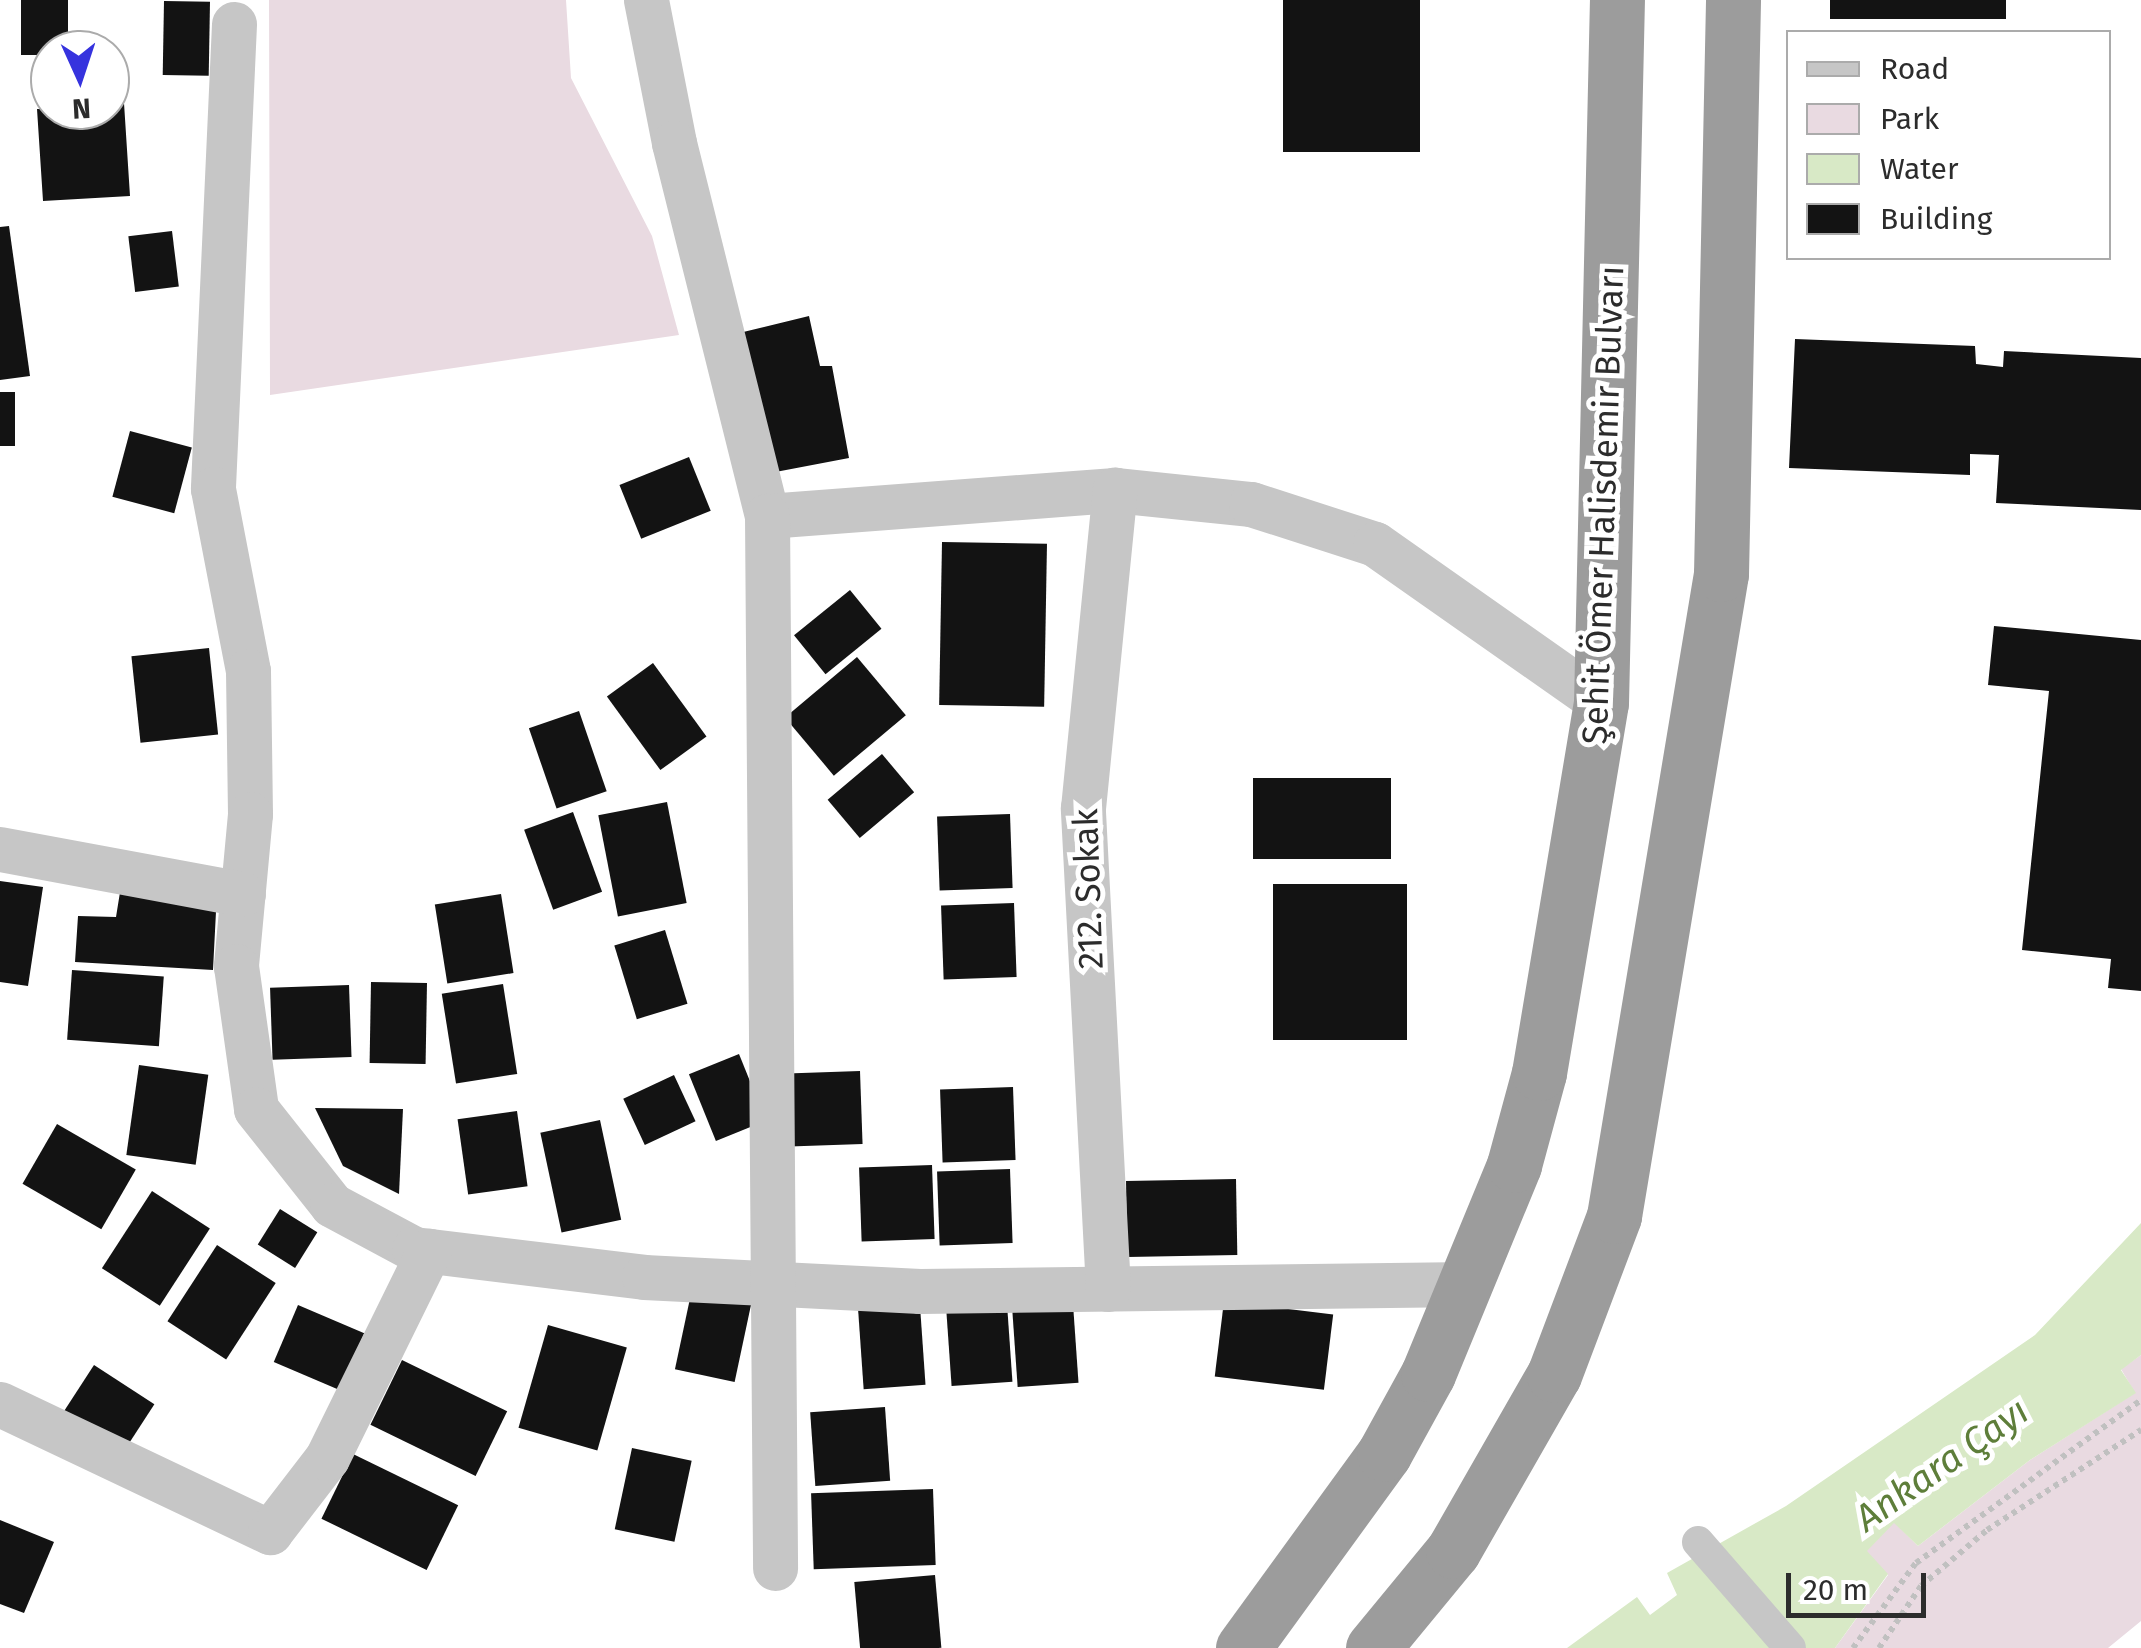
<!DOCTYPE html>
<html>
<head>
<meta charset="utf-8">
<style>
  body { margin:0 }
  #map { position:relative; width:2141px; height:1648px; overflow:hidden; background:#fff; font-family:"Fira Sans",sans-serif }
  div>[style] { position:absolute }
  .green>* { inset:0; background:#e9dae1 }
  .water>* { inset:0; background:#d8e9c6 }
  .building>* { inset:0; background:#131313; transform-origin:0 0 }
  .path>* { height:6px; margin-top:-3px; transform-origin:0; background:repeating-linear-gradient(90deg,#c0c0c0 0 5px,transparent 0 10px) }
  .pedestrian>* { height:32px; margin:-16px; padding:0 16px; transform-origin:16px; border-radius:16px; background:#c6c6c6 }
  .minor>* { height:45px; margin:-22.5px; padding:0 22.5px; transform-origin:22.5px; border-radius:22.5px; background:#c6c6c6 }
  .trunk>* { height:55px; margin:-27.5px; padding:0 27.5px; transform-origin:27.5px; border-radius:27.5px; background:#9c9c9c }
  span { translate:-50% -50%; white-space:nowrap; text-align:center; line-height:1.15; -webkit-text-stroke:10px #fff; paint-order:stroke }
  .street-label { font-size:35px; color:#2c2c2c }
  .water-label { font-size:38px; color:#5e7e3a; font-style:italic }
  .legend { position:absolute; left:1786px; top:30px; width:325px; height:230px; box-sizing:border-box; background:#fff; border:2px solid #ababab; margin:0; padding:12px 18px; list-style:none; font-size:30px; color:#2c2c2c }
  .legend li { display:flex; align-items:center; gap:20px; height:50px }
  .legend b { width:50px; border:2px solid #ababab }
  .north { position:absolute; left:30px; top:30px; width:100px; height:100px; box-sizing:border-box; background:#fff; border:2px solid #ababab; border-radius:50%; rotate:177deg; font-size:28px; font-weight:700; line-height:40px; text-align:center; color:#2c2c2c }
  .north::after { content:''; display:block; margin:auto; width:35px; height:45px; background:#3633de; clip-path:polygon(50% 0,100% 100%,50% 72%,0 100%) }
  .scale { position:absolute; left:1786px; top:1573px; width:140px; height:45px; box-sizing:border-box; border:5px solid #2c2c2c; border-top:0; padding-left:12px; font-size:30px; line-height:35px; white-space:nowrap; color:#2c2c2c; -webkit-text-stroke:8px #fff; paint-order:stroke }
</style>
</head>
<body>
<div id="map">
  <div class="green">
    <i style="clip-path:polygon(269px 0,566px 0,571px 78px,652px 236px,679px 335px,270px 395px)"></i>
    <i style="clip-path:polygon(2141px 1355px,2141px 1621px,2108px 1648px,1835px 1648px,1888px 1575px,1866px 1551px,1894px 1522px,1918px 1546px,2030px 1460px,2135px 1393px,2121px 1369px)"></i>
  </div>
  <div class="water">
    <i style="clip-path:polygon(2141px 1223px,2141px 1355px,2121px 1370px,2136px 1393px,2030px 1460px,1918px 1546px,1894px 1523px,1867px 1551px,1888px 1574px,1835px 1648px,1567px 1648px,1637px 1597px,1650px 1615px,1677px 1595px,1667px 1573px,1786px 1506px,2035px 1335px)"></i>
  </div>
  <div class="building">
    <i style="left:21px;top:0;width:47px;height:55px"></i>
    <i style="left:1283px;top:0;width:137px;height:152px"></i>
    <i style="left:1830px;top:0;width:176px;height:19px"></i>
    <i style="left:164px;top:1px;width:46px;height:74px;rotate:1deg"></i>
    <i style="clip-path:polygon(124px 103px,130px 196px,43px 201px,37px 109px,110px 110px,110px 104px)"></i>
    <i style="clip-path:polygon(9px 226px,30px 376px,0 380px,0 227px)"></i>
    <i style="left:172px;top:231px;width:56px;height:44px;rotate:83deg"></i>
    <i style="clip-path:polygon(809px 316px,820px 366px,832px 366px,849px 458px,765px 474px,735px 334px)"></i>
    <i style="clip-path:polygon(1795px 339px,1975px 346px,1976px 364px,2003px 367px,2004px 351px,2141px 358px,2141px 510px,1996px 503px,1999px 455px,1970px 454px,1970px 475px,1789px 468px)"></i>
    <i style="left:0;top:392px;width:15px;height:54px"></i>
    <i style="left:130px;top:431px;width:64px;height:68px;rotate:15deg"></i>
    <i style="left:689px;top:457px;width:58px;height:75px;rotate:68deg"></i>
    <i style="left:942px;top:542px;width:105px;height:163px;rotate:1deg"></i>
    <i style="left:850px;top:590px;width:50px;height:72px;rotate:51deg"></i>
    <i style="clip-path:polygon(1994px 626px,2141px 640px,2141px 991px,2108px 988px,2111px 959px,2022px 950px,2049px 691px,1988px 685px)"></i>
    <i style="left:209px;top:648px;width:87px;height:78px;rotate:84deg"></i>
    <i style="left:857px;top:657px;width:76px;height:94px;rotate:50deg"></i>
    <i style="left:653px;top:663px;width:91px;height:57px;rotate:54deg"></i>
    <i style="left:579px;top:711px;width:85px;height:53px;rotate:71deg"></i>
    <i style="left:882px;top:754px;width:50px;height:71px;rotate:50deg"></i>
    <i style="left:1391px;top:778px;width:81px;height:138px;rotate:90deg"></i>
    <i style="left:667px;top:802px;width:103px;height:70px;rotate:79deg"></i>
    <i style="left:573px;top:812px;width:85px;height:52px;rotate:70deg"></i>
    <i style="left:1010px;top:814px;width:74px;height:73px;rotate:88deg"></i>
    <i style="clip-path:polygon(0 881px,43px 887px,28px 986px,0 982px)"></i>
    <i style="left:1273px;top:884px;width:134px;height:156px"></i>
    <i style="clip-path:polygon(121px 886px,217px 892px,213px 970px,75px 962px,78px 916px,116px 917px)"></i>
    <i style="left:501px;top:894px;width:80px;height:67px;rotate:81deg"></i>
    <i style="left:1014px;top:903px;width:74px;height:73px;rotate:88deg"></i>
    <i style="left:665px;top:930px;width:77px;height:53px;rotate:73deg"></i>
    <i style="left:72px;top:970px;width:92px;height:70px;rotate:4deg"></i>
    <i style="left:371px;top:982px;width:56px;height:81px;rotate:1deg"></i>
    <i style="left:503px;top:984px;width:91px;height:62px;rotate:81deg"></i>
    <i style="left:349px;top:985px;width:72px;height:79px;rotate:88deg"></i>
    <i style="left:739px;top:1054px;width:72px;height:54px;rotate:68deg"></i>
    <i style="left:139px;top:1065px;width:70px;height:91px;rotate:8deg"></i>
    <i style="left:860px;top:1071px;width:73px;height:73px;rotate:88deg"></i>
    <i style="left:674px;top:1075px;width:51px;height:56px;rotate:65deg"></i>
    <i style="left:1013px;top:1087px;width:73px;height:73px;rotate:88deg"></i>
    <i style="clip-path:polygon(315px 1108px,403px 1109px,399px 1194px,343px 1166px)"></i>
    <i style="left:517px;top:1111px;width:76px;height:60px;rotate:82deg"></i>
    <i style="left:600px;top:1120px;width:102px;height:61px;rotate:78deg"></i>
    <i style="left:57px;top:1124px;width:91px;height:69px;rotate:30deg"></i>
    <i style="left:932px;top:1165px;width:74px;height:73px;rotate:88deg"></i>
    <i style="left:1010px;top:1169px;width:74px;height:73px;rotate:88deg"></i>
    <i style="left:1236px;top:1179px;width:76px;height:110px;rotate:89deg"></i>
    <i style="left:152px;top:1191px;width:69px;height:92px;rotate:33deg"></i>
    <i style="left:280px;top:1209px;width:44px;height:42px;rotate:32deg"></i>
    <i style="left:217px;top:1245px;width:70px;height:91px;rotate:33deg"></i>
    <i style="left:692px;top:1289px;width:61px;height:82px;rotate:12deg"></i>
    <i style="left:1224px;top:1301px;width:110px;height:76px;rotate:7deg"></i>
    <i style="left:1007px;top:1304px;width:78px;height:61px;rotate:86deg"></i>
    <i style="left:1073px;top:1304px;width:79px;height:61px;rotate:86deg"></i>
    <i style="left:298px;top:1305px;width:72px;height:62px;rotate:23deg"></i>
    <i style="left:920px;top:1306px;width:79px;height:62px;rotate:86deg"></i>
    <i style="left:548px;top:1325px;width:82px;height:107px;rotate:16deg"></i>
    <i style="left:402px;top:1360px;width:117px;height:72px;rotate:26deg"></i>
    <i style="left:94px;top:1365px;width:72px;height:62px;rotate:33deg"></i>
    <i style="left:885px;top:1407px;width:74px;height:75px;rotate:86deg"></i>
    <i style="left:632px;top:1448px;width:61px;height:83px;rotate:12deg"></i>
    <i style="left:353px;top:1454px;width:117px;height:72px;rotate:26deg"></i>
    <i style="left:933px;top:1489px;width:76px;height:122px;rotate:88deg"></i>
    <i style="clip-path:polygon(0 1520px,54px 1542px,24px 1613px,0 1604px)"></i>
    <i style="left:935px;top:1575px;width:73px;height:81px;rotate:85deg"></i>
  </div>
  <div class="path">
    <i style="left:1853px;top:1648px;width:106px;rotate:-53.5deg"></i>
    <i style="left:1916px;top:1563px;width:278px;rotate:-35.9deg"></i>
    <i style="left:1879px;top:1648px;width:75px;rotate:-55.9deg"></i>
    <i style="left:1921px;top:1586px;width:87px;rotate:-40.3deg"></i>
    <i style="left:1987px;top:1530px;width:184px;rotate:-33deg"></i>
  </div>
  <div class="pedestrian">
    <i style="left:1698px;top:1542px;width:140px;rotate:49deg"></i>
  </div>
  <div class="minor">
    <i style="left:646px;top:0;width:146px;rotate:78.9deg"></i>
    <i style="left:674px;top:143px;width:384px;rotate:76deg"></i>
    <i style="left:767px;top:516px;width:349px;rotate:-4.3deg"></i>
    <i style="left:1115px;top:490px;width:137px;rotate:5.9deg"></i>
    <i style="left:1251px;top:504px;width:130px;rotate:17.9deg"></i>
    <i style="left:1375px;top:544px;width:276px;rotate:35.1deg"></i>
    <i style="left:234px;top:24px;width:465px;rotate:92.6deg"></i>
    <i style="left:213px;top:489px;width:185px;rotate:79.1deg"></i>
    <i style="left:248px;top:671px;width:143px;rotate:89.2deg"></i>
    <i style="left:250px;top:814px;width:153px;rotate:95.3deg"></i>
    <i style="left:236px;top:966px;width:144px;rotate:82deg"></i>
    <i style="left:256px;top:1109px;width:122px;rotate:51.6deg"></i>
    <i style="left:332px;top:1205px;width:93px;rotate:28.2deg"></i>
    <i style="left:414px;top:1249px;width:232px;rotate:6.9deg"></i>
    <i style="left:644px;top:1277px;width:276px;rotate:2.9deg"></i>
    <i style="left:920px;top:1291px;width:549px;rotate:-0.73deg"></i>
    <i style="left:767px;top:516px;width:1052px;rotate:89.56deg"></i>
    <i style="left:0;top:849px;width:247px;rotate:10.5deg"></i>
    <i style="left:1108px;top:1289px;width:482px;rotate:-93deg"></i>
    <i style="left:1083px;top:808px;width:320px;rotate:-84.3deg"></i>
    <i style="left:0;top:1404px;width:299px;rotate:25.4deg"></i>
    <i style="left:270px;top:1532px;width:93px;rotate:-52.4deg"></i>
    <i style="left:327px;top:1458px;width:231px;rotate:-63.8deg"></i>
  </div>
  <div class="trunk">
    <i style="left:1243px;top:1648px;width:240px;rotate:-54deg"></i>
    <i style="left:1384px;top:1454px;width:91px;rotate:-61.2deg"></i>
    <i style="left:1428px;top:1374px;width:226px;rotate:-67.6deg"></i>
    <i style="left:1514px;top:1165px;width:95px;rotate:-74.8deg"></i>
    <i style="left:1539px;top:1073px;width:375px;rotate:-80.5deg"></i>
    <i style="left:1601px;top:703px;width:703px;rotate:-88.7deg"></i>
    <i style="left:1373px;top:1648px;width:126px;rotate:-50.5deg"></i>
    <i style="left:1453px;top:1551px;width:203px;rotate:-60.2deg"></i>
    <i style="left:1554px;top:1375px;width:170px;rotate:-69.3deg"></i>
    <i style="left:1614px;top:1216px;width:651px;rotate:-80.54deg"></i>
    <i style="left:1721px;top:574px;width:574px;rotate:-88.8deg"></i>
  </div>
  <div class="street-label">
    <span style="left:1603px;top:505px;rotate:-88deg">Şehit Ömer Halisdemir Bulvarı</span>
    <span style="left:1088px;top:889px;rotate:-92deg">212. Sokak</span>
  </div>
  <div class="water-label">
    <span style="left:1942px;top:1465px;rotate:-35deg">Ankara Çayı</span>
  </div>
  <ul class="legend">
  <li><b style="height:12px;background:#c6c6c6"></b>Road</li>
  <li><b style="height:28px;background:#e9dae1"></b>Park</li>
  <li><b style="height:28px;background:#d8e9c6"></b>Water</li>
  <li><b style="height:28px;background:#131313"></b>Building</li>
  </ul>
  <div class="north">N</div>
  <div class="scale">20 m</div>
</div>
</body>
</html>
